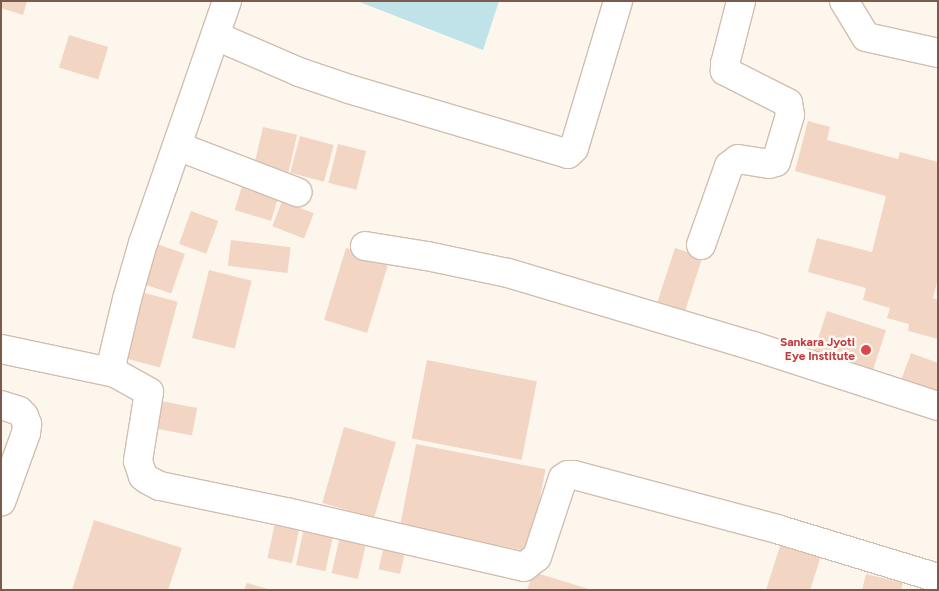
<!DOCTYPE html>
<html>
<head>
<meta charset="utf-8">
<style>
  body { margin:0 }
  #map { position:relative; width:939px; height:591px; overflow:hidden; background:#fdf6ec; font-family:Figtree,sans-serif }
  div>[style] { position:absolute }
  .water>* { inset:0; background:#bfe3e8 }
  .building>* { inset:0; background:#f3d5c3; transform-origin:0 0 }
  .roads { filter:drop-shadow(1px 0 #d1beb0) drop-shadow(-1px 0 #d1beb0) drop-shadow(0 1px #d1beb0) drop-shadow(0 -1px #d1beb0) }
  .minor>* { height:28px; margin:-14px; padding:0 14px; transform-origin:14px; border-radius:14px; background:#fff }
  .dots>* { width:14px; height:14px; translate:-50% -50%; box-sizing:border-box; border:2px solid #fffaf3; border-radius:50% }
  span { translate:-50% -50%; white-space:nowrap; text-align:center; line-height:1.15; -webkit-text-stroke:4.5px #fffaf3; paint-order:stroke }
  .health-label { font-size:12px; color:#be3a42; font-weight:700 }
  .right { translate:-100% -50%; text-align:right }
  .frame { position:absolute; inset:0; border:2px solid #7a5c4d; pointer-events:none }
</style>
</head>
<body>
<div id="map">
  <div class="water">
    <i style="clip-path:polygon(357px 1px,499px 1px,483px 50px)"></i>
  </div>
  <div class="building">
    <i style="clip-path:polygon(1px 1px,27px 1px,23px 15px,1px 8px)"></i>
    <i style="left:69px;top:35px;width:41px;height:34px;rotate:17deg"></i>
    <i style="clip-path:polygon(808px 121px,830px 127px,827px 140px,898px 159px,900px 152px,938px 162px,938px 279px,933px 298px,938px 300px,938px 339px,908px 331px,909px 324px,887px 318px,890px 308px,863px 300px,866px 288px,808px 272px,817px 238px,872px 252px,886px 196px,795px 171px)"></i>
    <i style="left:263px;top:127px;width:35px;height:38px;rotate:13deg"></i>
    <i style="left:300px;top:136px;width:35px;height:38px;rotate:15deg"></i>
    <i style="left:338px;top:144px;width:29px;height:40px;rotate:14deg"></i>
    <i style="left:242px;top:186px;width:38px;height:25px;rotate:17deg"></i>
    <i style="left:282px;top:201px;width:34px;height:27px;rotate:21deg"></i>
    <i style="left:191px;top:211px;width:29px;height:35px;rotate:20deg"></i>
    <i style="left:231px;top:240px;width:60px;height:26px;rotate:7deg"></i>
    <i style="left:148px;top:241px;width:39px;height:42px;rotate:19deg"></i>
    <i style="left:346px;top:248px;width:45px;height:75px;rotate:17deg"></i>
    <i style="left:675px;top:248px;width:29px;height:57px;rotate:18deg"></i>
    <i style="left:209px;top:270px;width:44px;height:70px;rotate:14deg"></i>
    <i style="left:141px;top:292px;width:38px;height:68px;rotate:15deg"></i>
    <i style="left:827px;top:311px;width:62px;height:53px;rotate:18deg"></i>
    <i style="clip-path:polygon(911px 353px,938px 363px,938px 396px,900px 383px)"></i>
    <i style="left:427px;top:360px;width:112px;height:80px;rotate:11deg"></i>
    <i style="left:156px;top:400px;width:42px;height:28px;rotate:11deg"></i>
    <i style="left:344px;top:427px;width:54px;height:79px;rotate:16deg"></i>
    <i style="left:416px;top:444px;width:132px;height:84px;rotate:11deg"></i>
    <i style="left:276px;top:518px;width:25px;height:41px;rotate:12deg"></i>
    <i style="clip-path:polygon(94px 520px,182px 548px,168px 590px,72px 590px)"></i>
    <i style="left:305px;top:523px;width:30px;height:43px;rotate:12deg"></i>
    <i style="left:341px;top:532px;width:27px;height:42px;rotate:13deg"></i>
    <i style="left:386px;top:537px;width:22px;height:33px;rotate:13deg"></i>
    <i style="clip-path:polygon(782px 540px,822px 553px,810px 590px,766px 590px)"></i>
    <i style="clip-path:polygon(533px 572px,589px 589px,589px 590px,527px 590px)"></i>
    <i style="clip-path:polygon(866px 574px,903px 583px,901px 590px,862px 590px)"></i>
    <i style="clip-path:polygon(247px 583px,268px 589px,268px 590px,244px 590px)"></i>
  </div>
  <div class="roads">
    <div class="minor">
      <i style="left:227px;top:1px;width:256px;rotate:109.1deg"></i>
      <i style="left:143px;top:243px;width:58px;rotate:105.9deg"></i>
      <i style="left:127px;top:299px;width:65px;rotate:103.4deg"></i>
      <i style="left:112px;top:362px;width:11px;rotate:75deg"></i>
      <i style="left:115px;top:373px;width:39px;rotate:29deg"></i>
      <i style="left:149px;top:392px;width:70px;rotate:99.1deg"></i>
      <i style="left:138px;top:461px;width:16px;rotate:72deg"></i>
      <i style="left:143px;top:476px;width:6px;rotate:39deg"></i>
      <i style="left:148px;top:480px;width:13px;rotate:27deg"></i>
      <i style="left:160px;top:486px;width:129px;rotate:11.7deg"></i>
      <i style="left:286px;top:512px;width:244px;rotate:13deg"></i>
      <i style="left:524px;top:567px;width:16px;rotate:-38deg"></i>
      <i style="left:537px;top:557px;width:83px;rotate:-71.8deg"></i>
      <i style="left:563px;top:478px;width:6px;rotate:-31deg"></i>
      <i style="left:568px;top:475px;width:6px"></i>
      <i style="left:574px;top:475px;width:213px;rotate:14.9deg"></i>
      <i style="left:780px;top:530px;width:165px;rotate:16.9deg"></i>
      <i style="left:844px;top:1px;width:42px;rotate:58.6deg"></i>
      <i style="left:866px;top:37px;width:74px;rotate:12.5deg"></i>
      <i style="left:216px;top:36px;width:90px;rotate:23.4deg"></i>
      <i style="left:299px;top:72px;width:53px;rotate:18.8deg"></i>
      <i style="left:349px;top:89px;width:228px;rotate:16.5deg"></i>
      <i style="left:568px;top:154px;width:8px;rotate:-45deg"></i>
      <i style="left:574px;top:148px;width:153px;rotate:-73.3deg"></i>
      <i style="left:177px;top:146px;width:129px;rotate:21deg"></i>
      <i style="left:701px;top:245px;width:84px;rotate:-70.5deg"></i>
      <i style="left:729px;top:166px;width:11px;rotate:-38deg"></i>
      <i style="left:738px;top:159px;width:31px;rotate:9deg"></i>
      <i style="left:769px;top:164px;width:7px;rotate:-16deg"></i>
      <i style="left:776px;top:162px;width:49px;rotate:-73.4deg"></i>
      <i style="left:790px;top:115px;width:12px;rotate:-99deg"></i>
      <i style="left:788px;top:103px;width:71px;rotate:-153.1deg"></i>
      <i style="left:725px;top:71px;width:7px;rotate:-90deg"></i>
      <i style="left:725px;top:64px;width:65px;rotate:-75.7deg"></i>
      <i style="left:365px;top:246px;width:63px;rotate:9.2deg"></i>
      <i style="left:427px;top:256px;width:83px;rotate:11.9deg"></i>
      <i style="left:508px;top:273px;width:256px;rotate:16.6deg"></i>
      <i style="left:753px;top:346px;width:194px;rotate:18deg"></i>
      <i style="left:1px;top:349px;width:116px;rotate:11.9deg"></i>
      <i style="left:1px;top:405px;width:19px;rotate:18deg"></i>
      <i style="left:19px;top:411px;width:7px;rotate:45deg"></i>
      <i style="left:24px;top:416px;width:9px;rotate:69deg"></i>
      <i style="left:27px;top:424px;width:9px;rotate:96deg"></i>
      <i style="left:26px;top:433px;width:73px;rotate:109.9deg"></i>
    </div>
  </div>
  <div class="dots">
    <i style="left:866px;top:350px;background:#e0444e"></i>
  </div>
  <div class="health-label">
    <span class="right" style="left:855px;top:350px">Sankara Jyoti<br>Eye Institute</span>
  </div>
  <div class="frame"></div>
</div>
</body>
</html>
